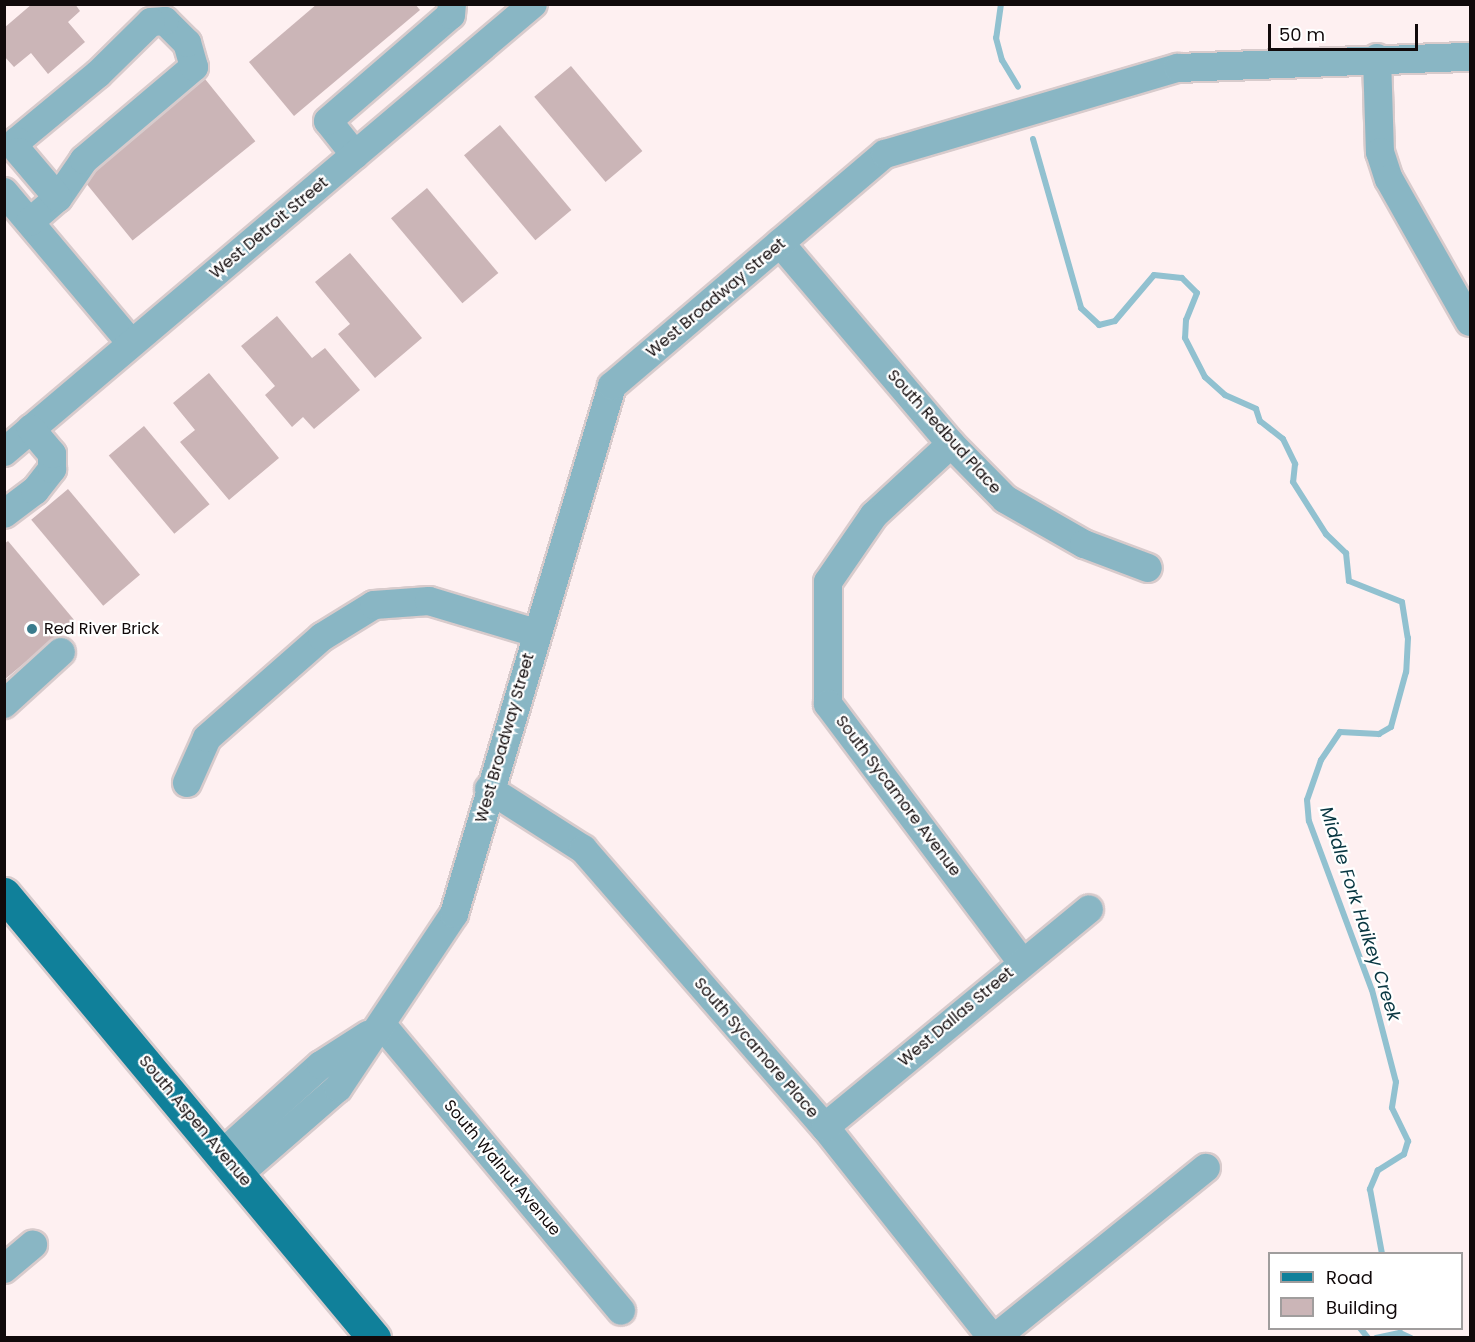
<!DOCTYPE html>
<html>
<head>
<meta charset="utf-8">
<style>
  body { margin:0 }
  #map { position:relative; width:1475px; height:1342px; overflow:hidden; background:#fef0f1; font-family:Poppins,sans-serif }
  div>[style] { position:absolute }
  .stream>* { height:6px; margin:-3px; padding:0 3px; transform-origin:3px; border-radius:3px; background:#91c1d0 }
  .building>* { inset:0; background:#cbb5b7; transform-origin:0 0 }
  .roads { filter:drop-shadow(2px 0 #d8cbcc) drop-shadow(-2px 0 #d8cbcc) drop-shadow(0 2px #d8cbcc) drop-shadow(0 -2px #d8cbcc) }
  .minor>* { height:28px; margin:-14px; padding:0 14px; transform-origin:14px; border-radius:14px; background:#89b6c4 }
  .major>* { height:33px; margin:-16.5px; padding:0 16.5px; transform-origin:16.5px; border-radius:16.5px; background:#10809a }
  .dots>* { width:16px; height:16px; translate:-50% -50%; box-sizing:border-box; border:3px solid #fff; border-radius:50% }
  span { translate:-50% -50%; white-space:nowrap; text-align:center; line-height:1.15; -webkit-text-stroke:4.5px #fff; paint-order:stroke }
  .street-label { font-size:16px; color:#110a0b }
  .poi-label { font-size:16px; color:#110a0b }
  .left { translate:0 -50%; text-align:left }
  .water-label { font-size:18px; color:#083641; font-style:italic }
  .frame { position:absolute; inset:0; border:6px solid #110a0b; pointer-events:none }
  .legend { position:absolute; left:1268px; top:1252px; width:195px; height:78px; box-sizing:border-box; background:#fff; border:2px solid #a09d9d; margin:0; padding:8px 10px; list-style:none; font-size:18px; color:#110a0b }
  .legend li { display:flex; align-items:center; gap:12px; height:30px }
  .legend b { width:30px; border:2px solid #a09d9d }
  .scale { position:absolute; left:1268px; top:24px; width:150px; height:27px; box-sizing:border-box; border:3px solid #110a0b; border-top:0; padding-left:8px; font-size:18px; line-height:21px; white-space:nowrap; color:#110a0b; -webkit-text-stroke:4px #fff; paint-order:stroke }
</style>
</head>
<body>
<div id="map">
  <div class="stream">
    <i style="left:1001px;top:4px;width:34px;rotate:98deg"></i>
    <i style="left:996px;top:38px;width:23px;rotate:75deg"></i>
    <i style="left:1002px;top:60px;width:31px;rotate:59deg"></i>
    <i style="left:1033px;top:139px;width:176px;rotate:74.1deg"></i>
    <i style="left:1081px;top:308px;width:25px;rotate:43deg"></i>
    <i style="left:1099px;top:325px;width:16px;rotate:-14deg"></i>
    <i style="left:1115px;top:321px;width:60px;rotate:-49.7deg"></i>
    <i style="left:1154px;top:275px;width:28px;rotate:6deg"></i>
    <i style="left:1182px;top:278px;width:21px;rotate:45deg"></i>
    <i style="left:1197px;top:293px;width:29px;rotate:112deg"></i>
    <i style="left:1186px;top:320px;width:18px;rotate:93deg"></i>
    <i style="left:1185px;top:338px;width:44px;rotate:62.9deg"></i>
    <i style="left:1205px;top:377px;width:27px;rotate:42deg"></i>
    <i style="left:1225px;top:395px;width:34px;rotate:24deg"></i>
    <i style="left:1256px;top:409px;width:13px;rotate:72deg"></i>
    <i style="left:1260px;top:421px;width:29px;rotate:38deg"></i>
    <i style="left:1283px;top:439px;width:28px;rotate:64deg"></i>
    <i style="left:1295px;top:464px;width:18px;rotate:96deg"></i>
    <i style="left:1293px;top:482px;width:62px;rotate:57.6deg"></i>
    <i style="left:1326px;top:534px;width:28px;rotate:44deg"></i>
    <i style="left:1346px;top:553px;width:28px;rotate:84deg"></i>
    <i style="left:1349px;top:581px;width:57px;rotate:21.6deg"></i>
    <i style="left:1402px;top:602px;width:36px;rotate:81deg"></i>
    <i style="left:1408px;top:638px;width:34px;rotate:93deg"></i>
    <i style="left:1406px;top:672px;width:57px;rotate:105.3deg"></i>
    <i style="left:1391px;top:727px;width:14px;rotate:150deg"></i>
    <i style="left:1379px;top:734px;width:39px;rotate:-177deg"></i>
    <i style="left:1340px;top:732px;width:34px;rotate:124deg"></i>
    <i style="left:1321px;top:760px;width:42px;rotate:109.3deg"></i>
    <i style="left:1307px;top:800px;width:21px;rotate:85deg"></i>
    <i style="left:1309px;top:821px;width:180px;rotate:69.6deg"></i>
    <i style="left:1372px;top:990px;width:95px;rotate:75.4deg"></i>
    <i style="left:1396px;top:1082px;width:26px;rotate:99deg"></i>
    <i style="left:1392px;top:1108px;width:37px;rotate:64deg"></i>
    <i style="left:1408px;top:1141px;width:14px;rotate:107deg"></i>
    <i style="left:1404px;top:1154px;width:31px;rotate:148deg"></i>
    <i style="left:1378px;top:1170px;width:21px;rotate:113deg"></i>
    <i style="left:1370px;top:1189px;width:66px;rotate:79.5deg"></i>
    <i style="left:1360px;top:1328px;width:13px;rotate:51deg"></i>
    <i style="left:1376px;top:1338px;width:25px;rotate:-12deg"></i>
    <i style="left:1400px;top:1333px;width:12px;rotate:24deg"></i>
  </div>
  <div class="building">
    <i style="clip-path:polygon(32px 4px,75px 4px,80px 11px,68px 22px,85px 42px,48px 74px,31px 53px,14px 67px,4px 56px,4px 28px)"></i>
    <i style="clip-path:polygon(317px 4px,415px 4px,420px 10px,294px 116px,249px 62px)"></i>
    <i style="left:571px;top:66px;width:111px;height:48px;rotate:50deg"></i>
    <i style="left:205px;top:79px;width:80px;height:158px;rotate:51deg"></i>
    <i style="left:500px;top:125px;width:111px;height:47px;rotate:50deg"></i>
    <i style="left:427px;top:188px;width:111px;height:47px;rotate:50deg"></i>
    <i style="clip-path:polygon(350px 253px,422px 338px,375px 378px,338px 334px,350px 324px,315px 282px)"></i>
    <i style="clip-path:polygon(277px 316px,312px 358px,325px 348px,360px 390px,314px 429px,303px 417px,292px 427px,265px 395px,275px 386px,241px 346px)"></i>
    <i style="clip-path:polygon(209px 373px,279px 458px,229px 500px,180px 442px,195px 430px,173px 403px)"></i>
    <i style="left:144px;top:426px;width:102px;height:46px;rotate:50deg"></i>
    <i style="left:68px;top:489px;width:112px;height:48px;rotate:50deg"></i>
    <i style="clip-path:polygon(8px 541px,75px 621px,4px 680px,4px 544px)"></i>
  </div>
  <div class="roads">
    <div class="minor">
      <i style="left:1377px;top:58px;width:94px;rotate:88.2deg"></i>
      <i style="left:1380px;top:152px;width:28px;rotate:72deg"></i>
      <i style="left:1389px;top:179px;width:164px;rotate:60.5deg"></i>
      <i style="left:355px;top:155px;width:43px;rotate:-128.5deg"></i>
      <i style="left:328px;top:121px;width:162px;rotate:-40.8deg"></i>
      <i style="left:451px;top:15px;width:11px;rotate:-85deg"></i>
      <i style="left:4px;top:192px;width:197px;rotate:49.9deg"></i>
      <i style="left:30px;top:222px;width:37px;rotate:-41deg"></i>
      <i style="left:58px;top:198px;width:46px;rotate:-55.6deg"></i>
      <i style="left:84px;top:160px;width:144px;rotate:-40.2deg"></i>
      <i style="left:194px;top:67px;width:25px;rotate:-106deg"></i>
      <i style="left:187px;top:43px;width:31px;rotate:-135deg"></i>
      <i style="left:165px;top:21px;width:14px;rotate:176deg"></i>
      <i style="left:151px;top:22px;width:74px;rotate:135.5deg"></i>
      <i style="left:98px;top:74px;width:105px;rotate:140.4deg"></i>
      <i style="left:17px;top:141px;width:11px;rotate:80deg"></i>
      <i style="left:19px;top:152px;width:60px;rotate:49.7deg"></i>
      <i style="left:780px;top:243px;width:264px;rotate:49.6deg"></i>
      <i style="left:951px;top:444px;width:77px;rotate:45.5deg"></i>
      <i style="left:1005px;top:499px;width:91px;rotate:29.7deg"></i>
      <i style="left:1084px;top:544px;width:68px;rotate:20.6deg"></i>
      <i style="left:951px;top:444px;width:105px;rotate:137.3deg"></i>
      <i style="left:874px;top:515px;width:81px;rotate:124.5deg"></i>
      <i style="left:828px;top:582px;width:122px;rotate:90deg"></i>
      <i style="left:828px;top:704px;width:323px;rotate:53.1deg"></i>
      <i style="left:4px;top:452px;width:693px;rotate:-40.26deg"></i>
      <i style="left:4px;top:514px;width:39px;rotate:-37deg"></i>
      <i style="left:35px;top:491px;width:28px;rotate:-52deg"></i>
      <i style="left:52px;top:469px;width:15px;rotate:-90deg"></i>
      <i style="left:52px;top:454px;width:33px;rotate:-130deg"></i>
      <i style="left:4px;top:704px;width:77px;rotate:-42.4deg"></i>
      <i style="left:187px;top:783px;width:49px;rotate:-66deg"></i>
      <i style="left:207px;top:738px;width:153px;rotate:-41.3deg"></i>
      <i style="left:322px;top:637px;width:61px;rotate:-31.6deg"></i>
      <i style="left:374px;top:605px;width:55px;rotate:-4.2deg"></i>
      <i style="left:429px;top:601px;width:112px;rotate:16.7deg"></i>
      <i style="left:489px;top:789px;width:112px;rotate:32.6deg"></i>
      <i style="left:583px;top:849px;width:369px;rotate:49deg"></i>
      <i style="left:825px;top:1127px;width:269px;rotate:51.6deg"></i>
      <i style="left:383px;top:1026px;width:371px;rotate:50.1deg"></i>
      <i style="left:825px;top:1127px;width:342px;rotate:-39.5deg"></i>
      <i style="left:222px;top:1154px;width:133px;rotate:-42deg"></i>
      <i style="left:321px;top:1065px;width:56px;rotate:-32.6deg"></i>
      <i style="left:239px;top:1174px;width:131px;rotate:-41deg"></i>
      <i style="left:338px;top:1088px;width:209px;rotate:-56.3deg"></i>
      <i style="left:454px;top:914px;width:551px;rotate:-73.34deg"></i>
      <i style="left:612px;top:386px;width:358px;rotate:-40.4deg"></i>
      <i style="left:885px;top:154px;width:305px;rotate:-16.4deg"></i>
      <i style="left:1178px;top:68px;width:292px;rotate:-2.2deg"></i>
      <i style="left:4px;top:1269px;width:38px;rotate:-40deg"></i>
      <i style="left:995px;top:1338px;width:271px;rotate:-38.9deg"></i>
    </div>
    <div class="major">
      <i style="left:4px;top:894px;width:578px;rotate:50.19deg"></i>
    </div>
  </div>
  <div class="dots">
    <i style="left:32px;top:629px;background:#3a7b8d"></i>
  </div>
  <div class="street-label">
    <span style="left:269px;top:228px;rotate:-40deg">West Detroit Street</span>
    <span style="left:716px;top:298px;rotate:-40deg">West Broadway Street</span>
    <span style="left:944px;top:432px;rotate:48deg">South Redbud Place</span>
    <span style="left:505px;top:738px;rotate:-74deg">West Broadway Street</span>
    <span style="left:898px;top:796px;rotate:53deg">South Sycamore Avenue</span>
    <span style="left:956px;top:1017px;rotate:-40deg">West Dallas Street</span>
    <span style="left:756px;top:1048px;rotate:49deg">South Sycamore Place</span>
    <span style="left:195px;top:1121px;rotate:50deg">South Aspen Avenue</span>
    <span style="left:502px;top:1168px;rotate:50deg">South Walnut Avenue</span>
  </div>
  <div class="poi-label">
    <span class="left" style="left:44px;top:629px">Red River Brick</span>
  </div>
  <div class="water-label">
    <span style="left:1360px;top:914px;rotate:72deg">Middle Fork Haikey Creek</span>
  </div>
  <div class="frame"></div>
  <ul class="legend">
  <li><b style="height:8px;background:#10809a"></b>Road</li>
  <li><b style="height:16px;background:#cbb5b7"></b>Building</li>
  </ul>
  <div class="scale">50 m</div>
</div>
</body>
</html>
